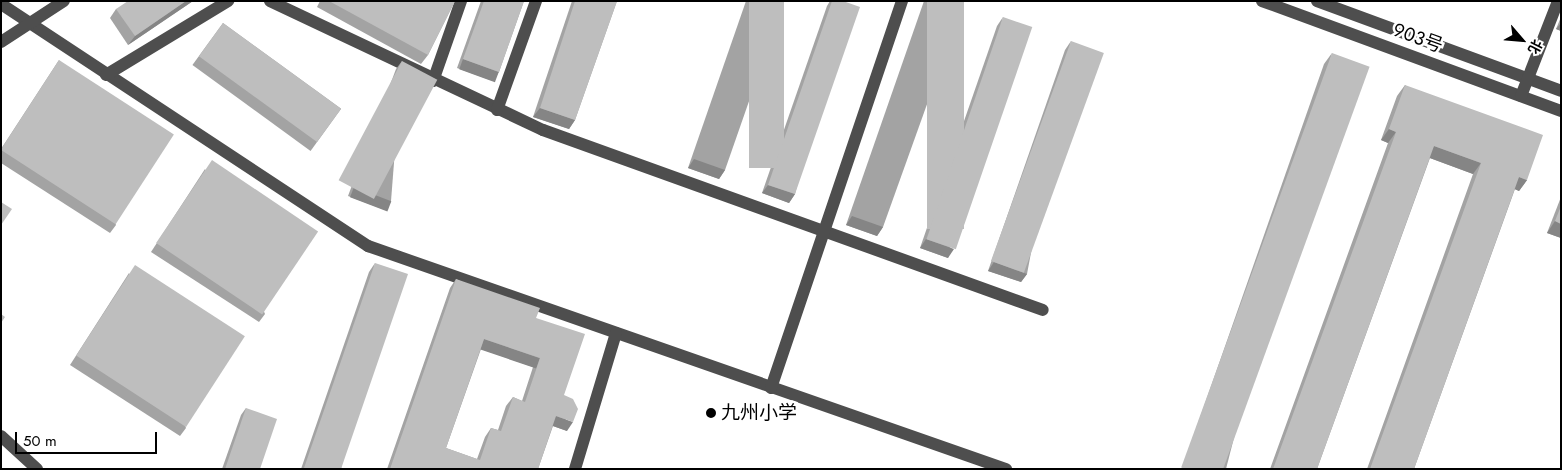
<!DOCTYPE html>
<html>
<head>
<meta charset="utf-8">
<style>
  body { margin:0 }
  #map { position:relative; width:1562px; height:470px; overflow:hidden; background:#fff; font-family:Jost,"Noto Sans SC",sans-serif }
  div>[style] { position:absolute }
  .minor>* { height:12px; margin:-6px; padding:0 6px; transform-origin:6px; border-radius:6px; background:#4e4e4e }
  .wall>* { inset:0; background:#a3a3a3; transform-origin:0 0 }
  .shaded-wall>* { inset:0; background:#858585; transform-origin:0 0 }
  .building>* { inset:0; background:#bebebe; transform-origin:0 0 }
  .dots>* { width:14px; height:14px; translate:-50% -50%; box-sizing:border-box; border:2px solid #fff; border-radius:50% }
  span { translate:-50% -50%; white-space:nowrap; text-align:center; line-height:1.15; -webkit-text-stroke:5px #fff; paint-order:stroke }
  .street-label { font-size:19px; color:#000 }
  .poi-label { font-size:19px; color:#000 }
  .left { translate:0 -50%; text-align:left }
  .frame { position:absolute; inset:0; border:2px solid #000; pointer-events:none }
  .north { position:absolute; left:1497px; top:15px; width:50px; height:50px; -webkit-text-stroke:4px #fff; paint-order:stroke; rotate:117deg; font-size:14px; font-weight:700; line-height:20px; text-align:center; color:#000 }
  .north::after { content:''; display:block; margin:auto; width:18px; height:22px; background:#000; clip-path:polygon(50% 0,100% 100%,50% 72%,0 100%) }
  .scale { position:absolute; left:15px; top:432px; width:142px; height:22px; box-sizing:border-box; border:2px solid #000; border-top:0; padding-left:6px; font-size:15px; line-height:18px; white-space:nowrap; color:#000; -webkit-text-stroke:4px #fff; paint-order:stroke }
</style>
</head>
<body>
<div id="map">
  <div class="minor">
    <i style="left:270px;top:1px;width:302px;rotate:25.3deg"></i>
    <i style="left:543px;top:130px;width:531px;rotate:19.8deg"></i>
    <i style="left:1262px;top:1px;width:319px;rotate:20.2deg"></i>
    <i style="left:1317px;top:1px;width:260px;rotate:20.2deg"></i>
    <i style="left:1px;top:4px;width:440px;rotate:33.4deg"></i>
    <i style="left:368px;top:246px;width:676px;rotate:19.27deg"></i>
    <i style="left:1px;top:42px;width:75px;rotate:-33.1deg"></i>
    <i style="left:106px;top:75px;width:143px;rotate:-31.2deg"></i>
    <i style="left:433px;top:81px;width:85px;rotate:-70.7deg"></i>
    <i style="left:1521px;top:96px;width:102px;rotate:-68.7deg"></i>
    <i style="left:497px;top:110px;width:116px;rotate:-70.3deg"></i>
    <i style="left:771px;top:388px;width:409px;rotate:-71.3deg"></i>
    <i style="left:1px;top:436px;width:49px;rotate:42.5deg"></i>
    <i style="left:575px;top:469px;width:142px;rotate:-73.2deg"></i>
  </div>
  <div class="wall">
    <i style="clip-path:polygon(193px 1px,128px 45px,110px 18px,116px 9px)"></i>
    <i style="clip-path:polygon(320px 1px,455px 1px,428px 55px,421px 64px,317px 7px)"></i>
    <i style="clip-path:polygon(481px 1px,524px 1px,499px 72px,493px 81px,457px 68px)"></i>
    <i style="clip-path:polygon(572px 1px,617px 1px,575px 120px,569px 129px,533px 117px)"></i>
    <i style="clip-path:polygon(746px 1px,784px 1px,725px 170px,719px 179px,688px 168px)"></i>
    <i style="clip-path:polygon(830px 1px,843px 1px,795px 194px,789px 203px,762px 193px,827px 6px)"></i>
    <i style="clip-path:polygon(924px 1px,964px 1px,883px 227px,877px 236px,846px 225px)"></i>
    <i style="clip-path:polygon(1003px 17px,948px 258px,920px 248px,997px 26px)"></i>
    <i style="clip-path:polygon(1561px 17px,1561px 31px,1556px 29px)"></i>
    <i style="left:223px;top:23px;width:146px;height:52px;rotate:36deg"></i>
    <i style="clip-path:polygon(1071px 41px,1027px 274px,1021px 282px,988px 271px,1065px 50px)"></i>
    <i style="clip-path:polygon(1332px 53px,1226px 469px,1182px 469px,1324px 64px)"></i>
    <i style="clip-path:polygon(59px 60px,116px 225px,110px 233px,1px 163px,1px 149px)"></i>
    <i style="clip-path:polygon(402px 61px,391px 201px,385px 210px,348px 196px,396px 69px)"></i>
    <i style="clip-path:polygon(1405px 85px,1527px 180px,1519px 191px,1515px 189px,1414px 469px,1367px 469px,1473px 174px,1430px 158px,1317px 469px,1270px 469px,1388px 143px,1381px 140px,1397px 96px)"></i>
    <i style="clip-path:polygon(205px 169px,265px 314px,259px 322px,151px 252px)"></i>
    <i style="clip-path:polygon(1561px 197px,1561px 238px,1547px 233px)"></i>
    <i style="clip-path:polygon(375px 263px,341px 469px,301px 469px,369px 272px)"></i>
    <i style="clip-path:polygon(129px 273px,186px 428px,180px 436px,70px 365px)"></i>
    <i style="clip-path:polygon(evenodd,456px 279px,536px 318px,564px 395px,567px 431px,553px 426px,538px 469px,387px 469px,450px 288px,456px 279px,481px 349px,533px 367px,522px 401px,513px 397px,506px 406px,498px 430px,491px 428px,485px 437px,477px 459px,446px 448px,481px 349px)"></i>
    <i style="clip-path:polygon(246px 408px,260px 469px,222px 469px,241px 415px)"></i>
  </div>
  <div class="shaded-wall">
    <i style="clip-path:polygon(186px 1px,193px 1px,128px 45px,135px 36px)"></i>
    <i style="clip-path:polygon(1561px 23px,1561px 31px,1556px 29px)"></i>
    <i style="left:463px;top:59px;width:38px;height:11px;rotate:20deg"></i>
    <i style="clip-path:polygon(540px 108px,575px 120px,569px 129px,533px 117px)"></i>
    <i style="clip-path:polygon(1389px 129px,1396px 132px,1388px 143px,1381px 140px)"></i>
    <i style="clip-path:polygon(1434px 146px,1481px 163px,1473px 174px,1427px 157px)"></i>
    <i style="clip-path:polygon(694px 159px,725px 170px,719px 179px,688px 168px)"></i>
    <i style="clip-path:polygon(1519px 177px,1527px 180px,1519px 191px,1512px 188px)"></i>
    <i style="clip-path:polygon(768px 185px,795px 194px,789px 203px,762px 193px)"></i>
    <i style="left:354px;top:187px;width:40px;height:11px;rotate:21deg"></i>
    <i style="clip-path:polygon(852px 216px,883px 227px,877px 236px,846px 225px)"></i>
    <i style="clip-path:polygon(1555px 221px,1561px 224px,1561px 238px,1547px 233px)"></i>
    <i style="clip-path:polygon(926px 239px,954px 249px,948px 258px,920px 248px)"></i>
    <i style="clip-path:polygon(994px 262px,1027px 274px,1021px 282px,988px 271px)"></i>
    <i style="left:484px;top:339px;width:59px;height:11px;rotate:19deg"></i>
    <i style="clip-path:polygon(556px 416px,573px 422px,567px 431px,550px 425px)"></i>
  </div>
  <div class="building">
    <i style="clip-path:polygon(128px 1px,186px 1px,135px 36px,116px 9px)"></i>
    <i style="clip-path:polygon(329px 1px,455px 1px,428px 55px)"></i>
    <i style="clip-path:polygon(484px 1px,524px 1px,499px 72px,463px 59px)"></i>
    <i style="clip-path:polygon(575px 1px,617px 1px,575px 120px,540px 108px)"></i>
    <i style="left:749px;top:1px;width:35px;height:167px"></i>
    <i style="clip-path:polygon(832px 1px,843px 1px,860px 7px,795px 194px,768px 185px)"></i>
    <i style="left:927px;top:1px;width:37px;height:228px"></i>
    <i style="left:1003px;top:17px;width:31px;height:235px;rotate:19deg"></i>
    <i style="left:223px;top:23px;width:146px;height:41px;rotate:36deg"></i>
    <i style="left:1071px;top:41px;width:35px;height:234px;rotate:20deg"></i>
    <i style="left:1332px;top:53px;width:40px;height:441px;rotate:20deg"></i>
    <i style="left:59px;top:60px;width:137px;height:107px;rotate:33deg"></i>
    <i style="left:402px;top:61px;width:40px;height:135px;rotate:28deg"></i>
    <i style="clip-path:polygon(1405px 85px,1543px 135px,1527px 180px,1519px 177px,1414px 469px,1370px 469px,1481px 163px,1434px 146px,1317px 469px,1273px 469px,1396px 132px,1389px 129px)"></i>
    <i style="left:212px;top:160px;width:128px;height:100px;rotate:34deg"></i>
    <i style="clip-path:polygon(1px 202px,12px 209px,1px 225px)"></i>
    <i style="clip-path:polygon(1561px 206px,1561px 224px,1555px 221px)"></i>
    <i style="clip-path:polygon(375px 263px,408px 274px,341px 469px,305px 469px,304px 468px)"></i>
    <i style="left:135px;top:265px;width:131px;height:108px;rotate:33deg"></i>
    <i style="clip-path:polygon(evenodd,456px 279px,540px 308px,536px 318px,585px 334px,564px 395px,573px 399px,578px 409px,573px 422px,556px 416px,538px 469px,390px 469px,456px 279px,484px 339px,540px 358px,525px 402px,513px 397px,501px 431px,491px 428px,480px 460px,446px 448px,484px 339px)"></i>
    <i style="clip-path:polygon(1px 314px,5px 317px,1px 323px)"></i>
    <i style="clip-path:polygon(246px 408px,277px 419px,260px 469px,225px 469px)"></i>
  </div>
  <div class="dots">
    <i style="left:711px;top:413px;background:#000"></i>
  </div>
  <div class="street-label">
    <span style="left:1418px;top:38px;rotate:20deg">903号</span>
  </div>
  <div class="poi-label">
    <span class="left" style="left:721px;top:413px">九州小学</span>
  </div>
  <div class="frame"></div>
  <div class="north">北</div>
  <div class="scale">50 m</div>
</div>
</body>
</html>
